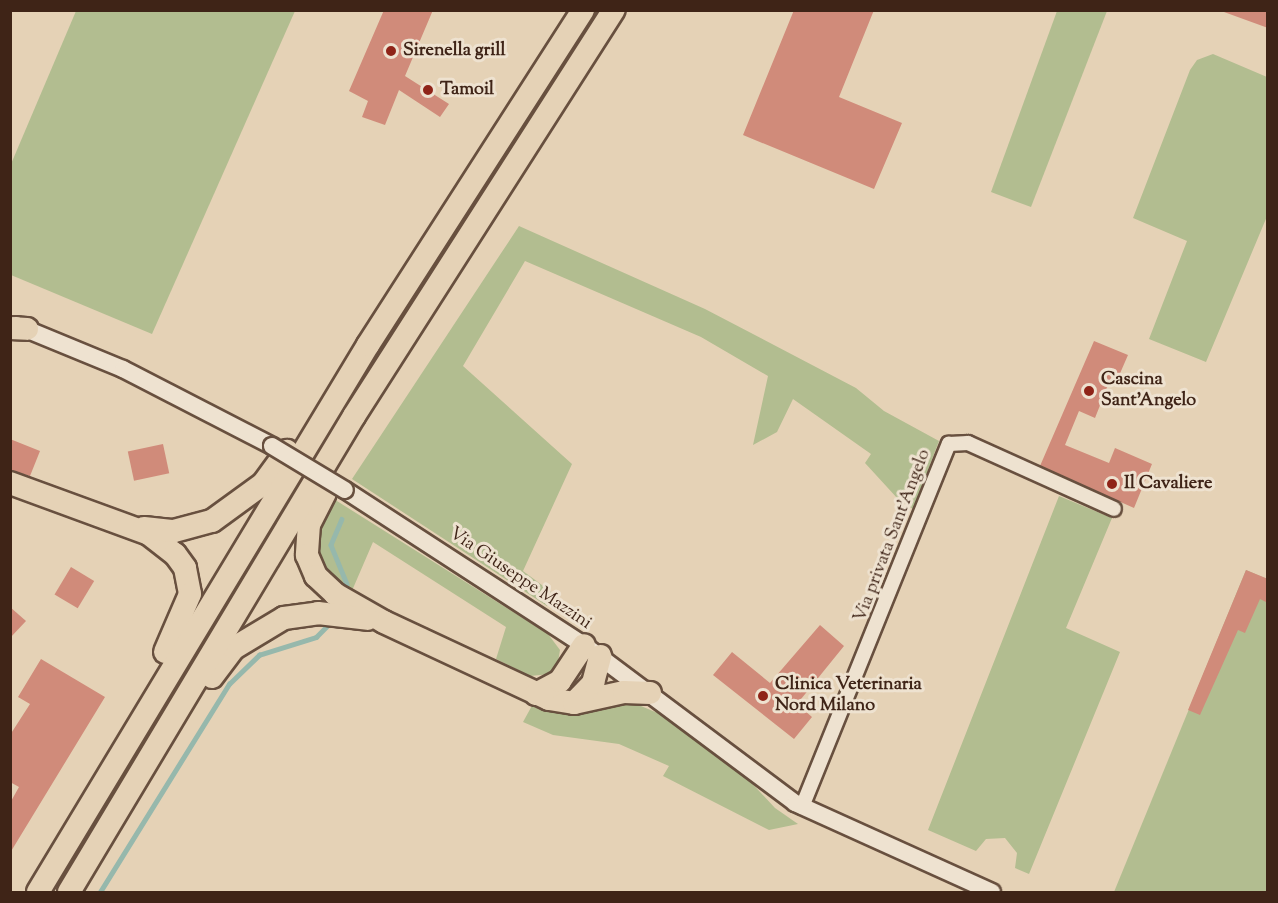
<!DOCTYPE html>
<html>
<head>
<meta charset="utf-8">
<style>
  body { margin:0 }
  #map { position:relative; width:1278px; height:903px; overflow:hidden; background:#e5d2b6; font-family:"Sorts Mill Goudy",serif }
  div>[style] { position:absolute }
  .green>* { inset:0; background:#b2bd90 }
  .stream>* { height:4.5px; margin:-2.25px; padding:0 2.25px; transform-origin:2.25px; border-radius:2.25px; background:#96b8ac }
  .building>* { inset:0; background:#d08b7a; transform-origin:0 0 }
  .roads { filter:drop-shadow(2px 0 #68503f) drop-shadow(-2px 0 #68503f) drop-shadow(0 2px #68503f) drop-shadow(0 -2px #68503f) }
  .minor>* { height:14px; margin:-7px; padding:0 7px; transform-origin:7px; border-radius:7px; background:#eee2d0 }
  .tertiary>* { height:16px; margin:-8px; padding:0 8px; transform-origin:8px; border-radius:8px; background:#eee2d0 }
  .trunk>* { height:22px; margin:-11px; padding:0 11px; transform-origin:11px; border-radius:11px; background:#e5d2b6 }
  .bridges { filter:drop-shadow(2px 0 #68503f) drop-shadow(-2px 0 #68503f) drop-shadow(0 2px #68503f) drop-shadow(0 -2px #68503f) }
  .tertiary-bridge>* { height:16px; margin:-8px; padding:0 8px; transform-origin:8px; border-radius:8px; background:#eee2d0 }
  .dots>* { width:16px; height:16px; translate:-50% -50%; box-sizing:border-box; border:3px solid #eee2d0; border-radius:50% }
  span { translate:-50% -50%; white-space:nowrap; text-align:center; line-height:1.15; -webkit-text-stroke:6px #eee2d0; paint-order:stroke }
  .poi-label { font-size:18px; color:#3f2417; font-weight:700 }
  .left { translate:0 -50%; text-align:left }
  .street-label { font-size:18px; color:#3f2417 }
  .frame { position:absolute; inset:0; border:12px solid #3f2417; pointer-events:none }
</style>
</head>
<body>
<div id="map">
  <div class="green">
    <i style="clip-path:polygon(76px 11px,295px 11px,152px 334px,11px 275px,11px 164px)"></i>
    <i style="clip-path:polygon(1057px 11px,1107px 11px,1031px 207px,991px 192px)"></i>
    <i style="clip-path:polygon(1213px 54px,1267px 77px,1268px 214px,1206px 362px,1149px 339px,1187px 241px,1133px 218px,1190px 70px,1197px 60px)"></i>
    <i style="clip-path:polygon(519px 226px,705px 309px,856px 388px,884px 411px,939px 441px,913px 509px,898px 499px,865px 463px,871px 454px,793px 399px,777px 432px,753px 445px,768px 376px,701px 337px,525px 261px,463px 366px,572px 464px,523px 571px,554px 594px,547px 606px,352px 479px)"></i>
    <i style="clip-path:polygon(329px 496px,548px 634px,560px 650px,557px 668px,550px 674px,530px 676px,496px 659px,506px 627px,373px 542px,351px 593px,319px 565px,313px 536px)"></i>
    <i style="clip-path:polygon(1059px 496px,1112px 518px,1066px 628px,1120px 652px,1029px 874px,1015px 868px,1017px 853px,1005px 838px,986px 839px,976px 851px,928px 830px)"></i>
    <i style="clip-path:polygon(1246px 570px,1267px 579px,1267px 892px,1114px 892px)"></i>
    <i style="clip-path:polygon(629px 701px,660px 714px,746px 777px,775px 808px,798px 824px,769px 830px,663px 776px,669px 766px,619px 744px,553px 735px,523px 722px,534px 702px)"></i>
  </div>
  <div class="stream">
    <i style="left:342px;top:519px;width:28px;rotate:113deg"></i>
    <i style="left:331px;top:545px;width:42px;rotate:67.7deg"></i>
    <i style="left:100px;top:892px;width:245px;rotate:-58.2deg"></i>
    <i style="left:229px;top:684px;width:42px;rotate:-44deg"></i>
    <i style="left:259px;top:655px;width:60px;rotate:-17.5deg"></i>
    <i style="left:316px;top:637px;width:17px;rotate:-45deg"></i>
  </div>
  <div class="building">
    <i style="clip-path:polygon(384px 10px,433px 10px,405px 76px,449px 104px,440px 117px,399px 90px,385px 125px,362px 117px,368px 101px,349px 91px)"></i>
    <i style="clip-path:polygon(794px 10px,874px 10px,839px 97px,902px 123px,874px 189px,743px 135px)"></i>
    <i style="clip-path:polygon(1224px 10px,1268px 10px,1268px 28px,1224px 12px)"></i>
    <i style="clip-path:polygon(1094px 341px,1128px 355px,1118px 378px,1112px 375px,1095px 418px,1079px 411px,1065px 445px,1109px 463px,1115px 448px,1152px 464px,1134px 508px,1040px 466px)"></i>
    <i style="clip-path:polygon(10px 439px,40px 451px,30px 476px,10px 470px)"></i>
    <i style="left:163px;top:444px;width:30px;height:36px;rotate:78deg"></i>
    <i style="left:71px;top:567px;width:27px;height:32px;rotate:31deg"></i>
    <i style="clip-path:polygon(1246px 570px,1268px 579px,1268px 603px,1260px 599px,1245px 633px,1238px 630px,1200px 715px,1188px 710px)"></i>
    <i style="clip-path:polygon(10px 607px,26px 621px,10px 638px)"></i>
    <i style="clip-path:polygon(820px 625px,844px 646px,797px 704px,812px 717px,794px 739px,713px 675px,732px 652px,770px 683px)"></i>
    <i style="clip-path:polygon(41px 659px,105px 697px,10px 853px,10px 803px,19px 787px,10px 782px,10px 735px,30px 704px,18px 697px)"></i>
  </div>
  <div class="roads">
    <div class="minor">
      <i style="left:802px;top:807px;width:392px;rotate:-68deg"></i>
      <i style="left:949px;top:444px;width:19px;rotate:-3deg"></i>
      <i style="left:968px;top:443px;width:160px;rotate:24.3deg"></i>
    </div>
    <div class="tertiary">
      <i style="left:16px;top:325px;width:116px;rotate:22.4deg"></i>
      <i style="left:123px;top:369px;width:168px;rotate:27.3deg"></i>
      <i style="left:345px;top:490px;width:285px;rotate:33deg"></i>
      <i style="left:584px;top:645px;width:264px;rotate:36.8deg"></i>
      <i style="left:795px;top:803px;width:216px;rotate:24.3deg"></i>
    </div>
    <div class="trunk">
      <i style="left:10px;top:328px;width:17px;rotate:3deg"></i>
      <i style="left:10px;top:483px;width:148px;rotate:20.1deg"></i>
      <i style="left:149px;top:534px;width:33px;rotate:38deg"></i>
      <i style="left:175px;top:554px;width:17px;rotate:54deg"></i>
      <i style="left:185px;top:568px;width:26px;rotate:79deg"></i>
      <i style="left:190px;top:594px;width:63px;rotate:113.3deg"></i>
      <i style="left:325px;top:493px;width:35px;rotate:117deg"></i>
      <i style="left:309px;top:524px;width:31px;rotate:94deg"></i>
      <i style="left:307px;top:555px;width:23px;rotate:67deg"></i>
      <i style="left:316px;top:576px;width:26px;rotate:43deg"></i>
      <i style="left:335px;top:594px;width:56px;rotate:29.7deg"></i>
      <i style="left:384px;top:622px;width:182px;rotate:25deg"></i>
      <i style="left:549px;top:699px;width:25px;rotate:9deg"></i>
      <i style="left:574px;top:703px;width:51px;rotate:-12.4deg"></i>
      <i style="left:624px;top:692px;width:26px;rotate:2deg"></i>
      <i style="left:144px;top:528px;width:30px;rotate:6deg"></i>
      <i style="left:174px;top:531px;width:39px;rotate:-15deg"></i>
      <i style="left:212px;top:521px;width:63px;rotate:-36deg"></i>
      <i style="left:263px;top:484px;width:41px;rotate:-54deg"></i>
      <i style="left:212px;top:677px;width:36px;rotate:-53deg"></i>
      <i style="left:234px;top:648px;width:58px;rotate:-31deg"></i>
      <i style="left:284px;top:618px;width:34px;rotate:-8deg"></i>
      <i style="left:318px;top:613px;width:50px;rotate:6.8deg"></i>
      <i style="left:536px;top:694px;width:27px;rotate:-28deg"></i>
      <i style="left:560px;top:681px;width:43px;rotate:-56.3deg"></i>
      <i style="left:574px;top:703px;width:28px;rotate:-46deg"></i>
      <i style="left:593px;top:683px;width:28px;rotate:-75deg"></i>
      <i style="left:38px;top:892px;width:639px;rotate:-58.9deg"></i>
      <i style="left:368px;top:345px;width:398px;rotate:-57.3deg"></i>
      <i style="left:69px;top:892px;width:555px;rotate:-59.09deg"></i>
      <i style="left:354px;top:416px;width:482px;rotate:-57.4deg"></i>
    </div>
  </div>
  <div class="bridges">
    <div class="tertiary-bridge">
      <i style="left:272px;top:446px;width:85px;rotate:31.1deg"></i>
    </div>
  </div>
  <div class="dots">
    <i style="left:391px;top:51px;background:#8f2418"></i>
    <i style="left:428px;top:90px;background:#8f2418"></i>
    <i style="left:1089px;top:391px;background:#8f2418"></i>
    <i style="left:1112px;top:484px;background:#8f2418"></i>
    <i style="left:763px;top:696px;background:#8f2418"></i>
  </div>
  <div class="poi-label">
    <span class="left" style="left:403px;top:51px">Sirenella grill</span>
    <span class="left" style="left:440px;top:90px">Tamoil</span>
    <span class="left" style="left:1101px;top:391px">Cascina<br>Sant'Angelo</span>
    <span class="left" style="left:1124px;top:484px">Il Cavaliere</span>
    <span class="left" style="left:775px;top:696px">Clinica Veterinaria<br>Nord Milano</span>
  </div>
  <div class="street-label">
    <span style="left:893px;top:536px;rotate:-69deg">Via privata Sant'Angelo</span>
    <span style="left:520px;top:579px;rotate:34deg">Via Giuseppe Mazzini</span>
  </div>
  <div class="frame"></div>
</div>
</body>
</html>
